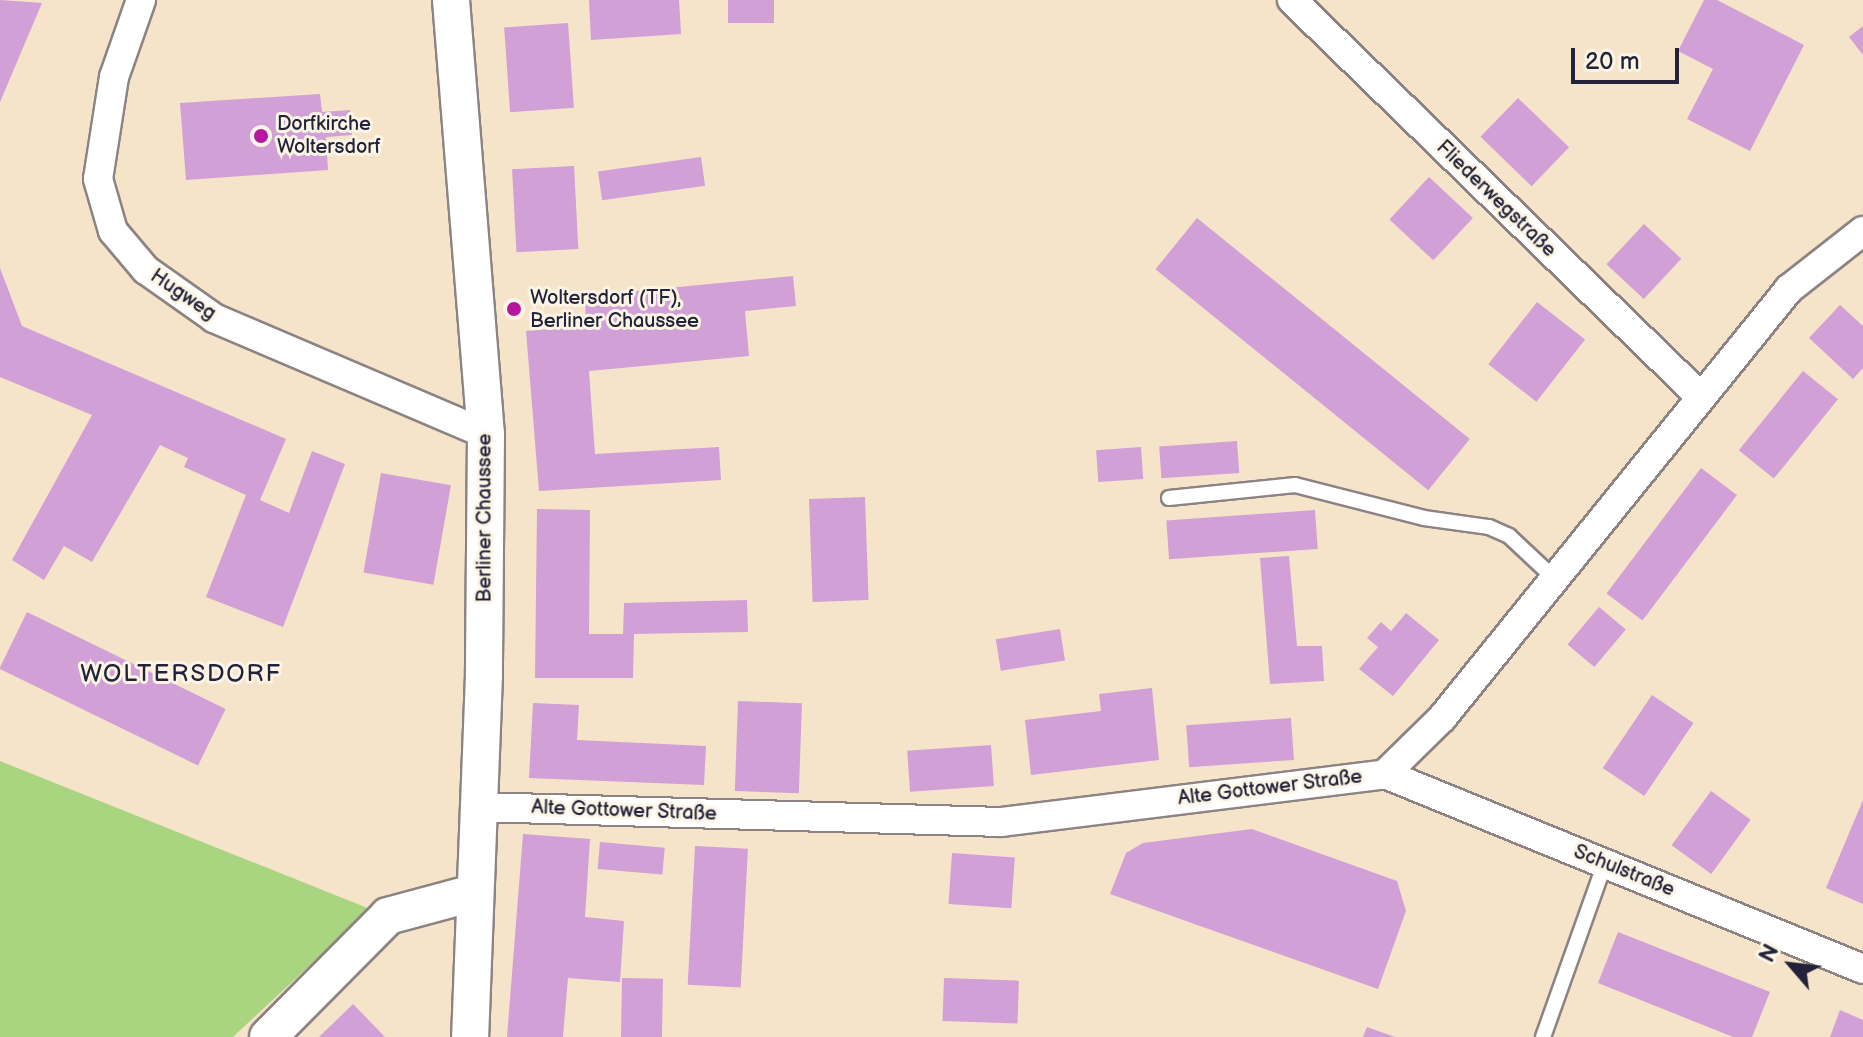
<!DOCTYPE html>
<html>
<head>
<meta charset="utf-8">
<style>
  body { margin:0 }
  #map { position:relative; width:1863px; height:1037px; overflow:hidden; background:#f5e4ca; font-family:"Balsamiq Sans",sans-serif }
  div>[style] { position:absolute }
  .green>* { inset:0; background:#a9d581 }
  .building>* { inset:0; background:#d1a0d6; transform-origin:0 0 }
  .roads { filter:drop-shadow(2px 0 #8c8382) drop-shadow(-2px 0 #8c8382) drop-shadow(0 2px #8c8382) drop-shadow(0 -2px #8c8382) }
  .service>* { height:14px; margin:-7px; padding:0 7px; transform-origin:7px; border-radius:7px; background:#fff }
  .minor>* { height:28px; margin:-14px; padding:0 14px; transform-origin:14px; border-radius:14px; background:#fff }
  .tertiary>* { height:36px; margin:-18px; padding:0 18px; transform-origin:18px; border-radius:18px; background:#fff }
  .dots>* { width:22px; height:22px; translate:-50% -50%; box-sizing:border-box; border:4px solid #fcf5e5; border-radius:50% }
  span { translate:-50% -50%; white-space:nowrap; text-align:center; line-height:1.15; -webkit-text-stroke:6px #fcf5e5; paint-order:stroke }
  .poi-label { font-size:20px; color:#22223b }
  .left { translate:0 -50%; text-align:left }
  .street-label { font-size:20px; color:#22223b }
  .quarter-label { font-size:24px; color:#22223b; letter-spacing:2px }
  .north { position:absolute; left:1751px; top:925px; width:80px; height:80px; -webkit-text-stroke:6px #fcf5e5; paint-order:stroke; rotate:298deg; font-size:22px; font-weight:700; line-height:32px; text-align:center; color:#22223b }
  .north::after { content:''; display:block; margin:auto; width:28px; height:36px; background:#22223b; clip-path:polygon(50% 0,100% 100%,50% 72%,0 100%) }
  .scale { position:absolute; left:1571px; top:48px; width:108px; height:36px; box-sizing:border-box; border:4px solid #22223b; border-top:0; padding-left:10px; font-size:24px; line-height:28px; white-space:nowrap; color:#22223b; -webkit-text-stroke:6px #fcf5e5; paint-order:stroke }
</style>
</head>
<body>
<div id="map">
  <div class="green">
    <i style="clip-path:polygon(0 761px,370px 909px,233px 1037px,0 1037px)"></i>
  </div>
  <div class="building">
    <i style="clip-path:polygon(0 0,42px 3px,0 102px)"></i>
    <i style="clip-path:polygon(589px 0,679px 0,681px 34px,591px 40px)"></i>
    <i style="left:728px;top:0;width:46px;height:23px"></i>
    <i style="clip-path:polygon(1704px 0,1717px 0,1804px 45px,1750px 151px,1687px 119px,1713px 69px,1678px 51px)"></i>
    <i style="left:568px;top:23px;width:85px;height:64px;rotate:86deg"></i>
    <i style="clip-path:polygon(1863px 26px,1863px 55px,1849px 37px)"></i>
    <i style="clip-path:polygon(320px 94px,322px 112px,350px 110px,352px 135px,326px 137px,328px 170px,186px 180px,180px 103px)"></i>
    <i style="left:1518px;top:98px;width:71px;height:54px;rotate:44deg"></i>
    <i style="left:701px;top:157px;width:29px;height:104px;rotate:82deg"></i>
    <i style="left:574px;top:166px;width:83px;height:62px;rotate:87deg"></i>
    <i style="left:1429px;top:177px;width:60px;height:58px;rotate:43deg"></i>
    <i style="left:1197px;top:218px;width:351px;height:66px;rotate:39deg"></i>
    <i style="left:1644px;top:224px;width:51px;height:55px;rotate:43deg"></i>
    <i style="clip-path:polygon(0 268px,22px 326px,286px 439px,260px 500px,289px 513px,312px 451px,345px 464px,283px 627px,206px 597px,246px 495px,184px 467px,188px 458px,160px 445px,92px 562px,64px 546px,44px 580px,12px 560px,92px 415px,0 377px)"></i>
    <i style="clip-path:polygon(793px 276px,796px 306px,745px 311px,749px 356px,589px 371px,595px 454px,719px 447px,721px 480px,539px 491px,526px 331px,586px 326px,585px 296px)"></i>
    <i style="left:1537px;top:302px;width:61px;height:79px;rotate:38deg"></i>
    <i style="clip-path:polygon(1840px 305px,1863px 326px,1863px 368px,1853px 379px,1809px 338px)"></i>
    <i style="left:1803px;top:371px;width:45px;height:102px;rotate:39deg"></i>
    <i style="left:1237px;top:441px;width:32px;height:78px;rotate:86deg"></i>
    <i style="left:1141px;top:447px;width:32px;height:45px;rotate:86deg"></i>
    <i style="left:1701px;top:468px;width:45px;height:157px;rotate:37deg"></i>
    <i style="left:381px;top:473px;width:71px;height:101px;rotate:10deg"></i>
    <i style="left:865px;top:497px;width:103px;height:56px;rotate:88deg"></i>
    <i style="clip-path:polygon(537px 509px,590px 510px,589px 634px,623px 634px,624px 603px,747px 600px,748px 632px,634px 634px,633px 678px,535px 678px)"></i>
    <i style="left:1315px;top:510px;width:39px;height:149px;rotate:86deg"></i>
    <i style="clip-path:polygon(1289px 556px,1297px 646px,1322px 646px,1324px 681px,1270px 684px,1260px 558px)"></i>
    <i style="left:1599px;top:607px;width:35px;height:49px;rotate:40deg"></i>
    <i style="left:27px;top:612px;width:221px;height:63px;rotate:26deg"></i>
    <i style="clip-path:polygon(1406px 613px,1439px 640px,1393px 696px,1359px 669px,1378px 647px,1367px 638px,1381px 622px,1391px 631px)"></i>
    <i style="left:1060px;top:629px;width:32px;height:65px;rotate:81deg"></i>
    <i style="clip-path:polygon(1152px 688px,1159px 760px,1031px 775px,1025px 720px,1101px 711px,1099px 694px)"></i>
    <i style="left:1652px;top:695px;width:50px;height:88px;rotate:34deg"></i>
    <i style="left:738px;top:701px;width:64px;height:90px;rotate:2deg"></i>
    <i style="clip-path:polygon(533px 703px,579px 705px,577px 740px,706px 746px,704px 785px,529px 778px)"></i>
    <i style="left:1291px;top:718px;width:42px;height:105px;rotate:86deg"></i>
    <i style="left:991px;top:745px;width:41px;height:84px;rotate:86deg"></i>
    <i style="left:1711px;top:791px;width:49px;height:67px;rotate:36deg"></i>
    <i style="clip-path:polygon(1863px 800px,1863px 904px,1826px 888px)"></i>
    <i style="clip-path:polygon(1252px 829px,1397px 881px,1406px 911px,1378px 989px,1110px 894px,1126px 853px,1143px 843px)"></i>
    <i style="clip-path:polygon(523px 834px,590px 839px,585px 917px,624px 921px,620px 982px,568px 978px,563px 1037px,507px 1037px)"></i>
    <i style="left:600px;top:842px;width:65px;height:27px;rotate:5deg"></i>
    <i style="left:695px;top:846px;width:53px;height:139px;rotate:3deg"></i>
    <i style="left:952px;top:853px;width:63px;height:51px;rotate:4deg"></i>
    <i style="clip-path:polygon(1618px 932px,1770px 992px,1752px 1037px,1733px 1037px,1598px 983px)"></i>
    <i style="left:622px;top:978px;width:41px;height:59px;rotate:1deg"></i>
    <i style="left:944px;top:978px;width:75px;height:43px;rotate:2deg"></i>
    <i style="clip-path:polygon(353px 1004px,385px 1037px,319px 1037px)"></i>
    <i style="clip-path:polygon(1840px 1010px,1863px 1020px,1863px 1037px,1830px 1037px)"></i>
    <i style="clip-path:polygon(1367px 1027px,1395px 1037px,1363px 1037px)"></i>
  </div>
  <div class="roads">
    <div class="service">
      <i style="left:1169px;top:498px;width:127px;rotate:-5.9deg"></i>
      <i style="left:1295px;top:485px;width:133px;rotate:14.3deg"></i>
      <i style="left:1424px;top:518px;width:66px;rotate:7.9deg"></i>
      <i style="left:1489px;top:527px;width:22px;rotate:24deg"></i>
      <i style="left:1509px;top:536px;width:62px;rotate:43deg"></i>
      <i style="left:1543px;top:1037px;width:185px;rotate:-70.4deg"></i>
    </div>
    <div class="minor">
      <i style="left:141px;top:0;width:82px;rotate:109.3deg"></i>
      <i style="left:114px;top:77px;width:103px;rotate:98.9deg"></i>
      <i style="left:98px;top:179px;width:54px;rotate:73.9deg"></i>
      <i style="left:113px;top:231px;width:51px;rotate:49.8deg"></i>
      <i style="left:146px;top:270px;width:83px;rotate:35.2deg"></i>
      <i style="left:214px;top:318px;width:296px;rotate:23.1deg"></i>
      <i style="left:1292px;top:0;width:570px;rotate:44.15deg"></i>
      <i style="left:1385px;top:774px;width:516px;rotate:22.19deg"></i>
      <i style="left:478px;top:807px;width:524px;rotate:1.64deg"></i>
      <i style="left:1002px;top:822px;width:386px;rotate:-7.1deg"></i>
      <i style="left:1385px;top:774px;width:80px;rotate:-44.5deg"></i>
      <i style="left:1442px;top:718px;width:552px;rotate:-51.03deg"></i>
      <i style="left:1789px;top:289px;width:94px;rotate:-38.1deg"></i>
    </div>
    <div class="tertiary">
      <i style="left:451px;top:0;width:435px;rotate:85.4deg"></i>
      <i style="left:486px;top:434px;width:241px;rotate:90.5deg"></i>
      <i style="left:484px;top:675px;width:362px;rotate:92.2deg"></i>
      <i style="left:268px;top:1037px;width:170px;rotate:-45.2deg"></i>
      <i style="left:388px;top:916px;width:88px;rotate:-15.1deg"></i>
    </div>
  </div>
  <div class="dots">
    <i style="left:261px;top:136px;background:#b5179e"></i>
    <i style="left:514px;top:309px;background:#b5179e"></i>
  </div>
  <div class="poi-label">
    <span class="left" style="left:277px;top:136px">Dorfkirche<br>Woltersdorf</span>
    <span class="left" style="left:530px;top:310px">Woltersdorf (TF),<br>Berliner Chaussee</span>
  </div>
  <div class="street-label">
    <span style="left:1496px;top:199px;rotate:44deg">Fliederwegstraße</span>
    <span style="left:183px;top:295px;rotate:34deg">Hugweg</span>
    <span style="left:485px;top:518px;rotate:-90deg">Berliner Chaussee</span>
    <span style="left:1270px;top:788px;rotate:-7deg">Alte Gottower Straße</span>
    <span style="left:624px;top:811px;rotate:2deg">Alte Gottower Straße</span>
    <span style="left:1624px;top:871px;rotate:22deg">Schulstraße</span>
  </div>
  <div class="quarter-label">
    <span style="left:181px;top:674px">WOLTERSDORF</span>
  </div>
  <div class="north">N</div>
  <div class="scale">20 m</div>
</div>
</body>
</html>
